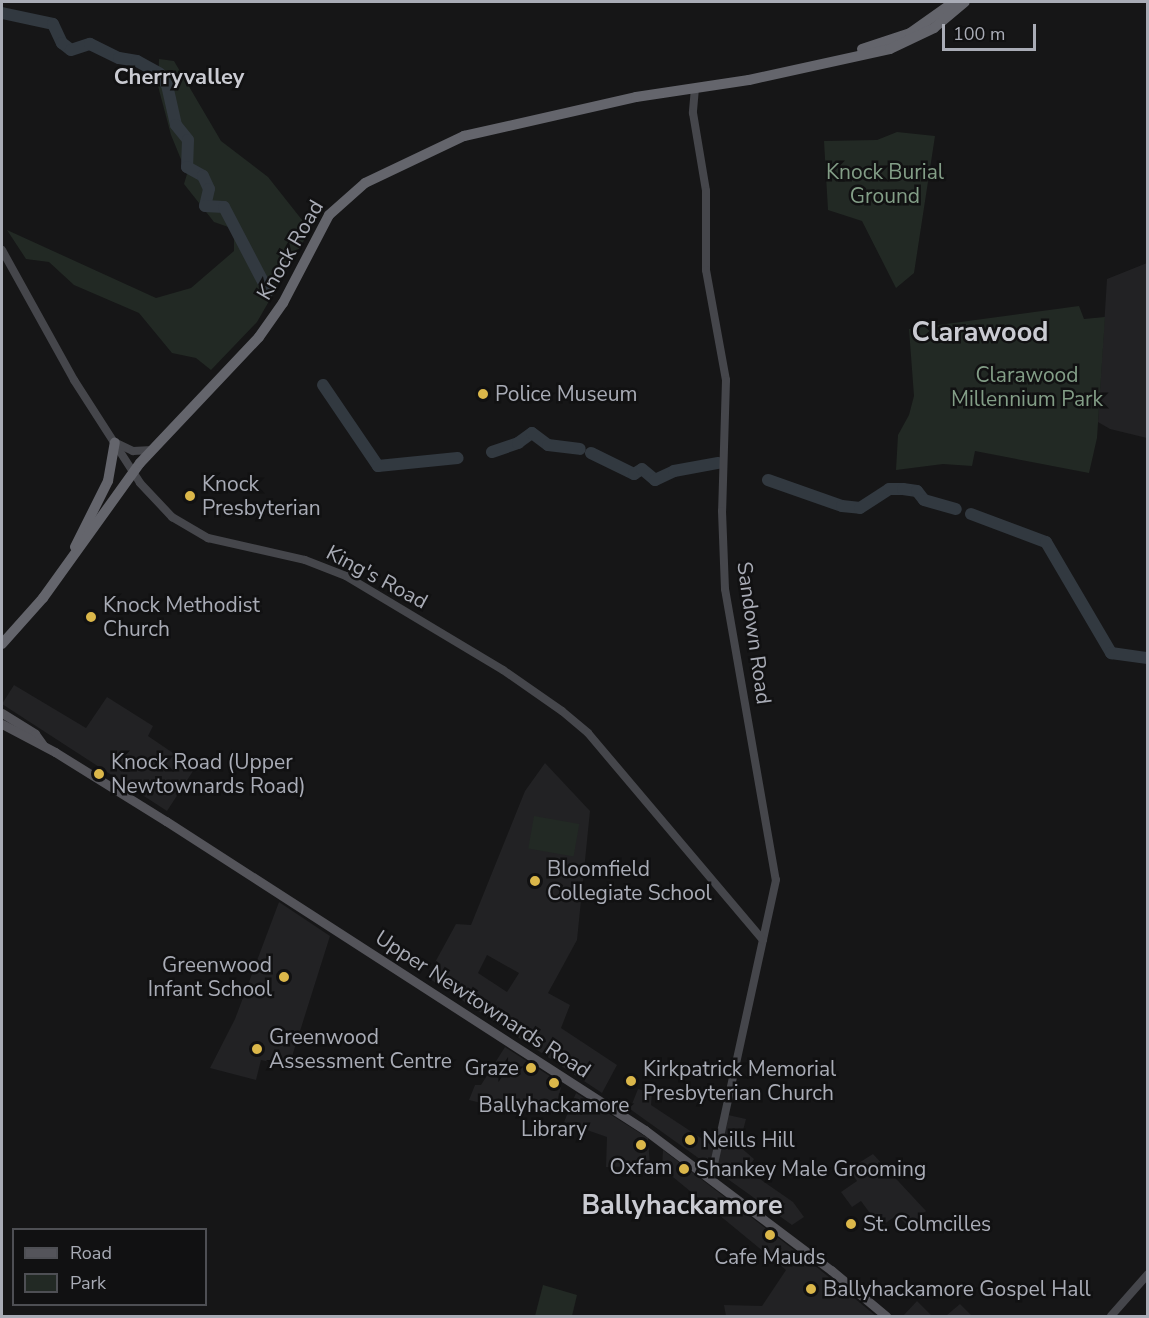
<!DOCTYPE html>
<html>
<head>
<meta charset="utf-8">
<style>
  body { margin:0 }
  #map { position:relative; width:1149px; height:1318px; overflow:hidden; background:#161617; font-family:"Nunito Sans",sans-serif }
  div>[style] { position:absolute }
  .built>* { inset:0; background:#222224 }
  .green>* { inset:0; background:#222924; transform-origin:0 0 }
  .river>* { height:12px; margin:-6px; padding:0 6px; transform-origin:6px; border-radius:6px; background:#323940 }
  .secondary>* { height:8px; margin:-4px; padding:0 4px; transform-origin:4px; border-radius:4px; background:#45464b }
  .primary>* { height:9px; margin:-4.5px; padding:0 4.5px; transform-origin:4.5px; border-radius:4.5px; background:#54545a }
  .highway>* { height:10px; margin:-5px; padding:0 5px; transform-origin:5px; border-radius:5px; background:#64656c }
  .dots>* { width:16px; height:16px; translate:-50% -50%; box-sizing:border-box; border:3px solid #111112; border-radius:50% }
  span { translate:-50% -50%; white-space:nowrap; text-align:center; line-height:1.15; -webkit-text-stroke:5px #111112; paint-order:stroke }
  .park-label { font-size:21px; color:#839e87 }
  .street-label { font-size:21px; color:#a9acb6 }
  .poi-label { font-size:21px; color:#a9acb6 }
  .left { translate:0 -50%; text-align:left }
  .right { translate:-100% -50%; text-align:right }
  .neighbourhood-label { font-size:22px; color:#cacbd2; font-weight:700 }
  .district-label { font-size:27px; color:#cacbd2; font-weight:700 }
  .frame { position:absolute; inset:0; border:3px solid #a9acb6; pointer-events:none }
  .legend { position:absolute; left:12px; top:1228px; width:195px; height:78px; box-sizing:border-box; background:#111112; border:2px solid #4e4f54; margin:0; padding:8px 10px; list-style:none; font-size:18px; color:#a9acb6 }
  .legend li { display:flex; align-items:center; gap:12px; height:30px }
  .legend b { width:30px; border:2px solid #4e4f54 }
  .scale { position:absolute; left:942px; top:24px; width:94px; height:27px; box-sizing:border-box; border:3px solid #a9acb6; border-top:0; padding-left:8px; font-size:18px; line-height:21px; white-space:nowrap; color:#a9acb6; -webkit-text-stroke:4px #111112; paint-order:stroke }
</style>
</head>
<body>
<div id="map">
  <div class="built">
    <i style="clip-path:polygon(1147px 263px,1147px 438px,1110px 429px,1098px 422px,1107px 279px)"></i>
    <i style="clip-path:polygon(14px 685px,86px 728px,107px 697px,153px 726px,148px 736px,195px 768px,167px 811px,2px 704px)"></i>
    <i style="clip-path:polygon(evenodd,545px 763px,590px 811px,577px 940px,548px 993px,570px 1005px,561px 1028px,617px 1065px,602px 1093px,427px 977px,456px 924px,471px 925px,525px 791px,545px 763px,487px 955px,519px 973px,507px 992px,478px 973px,487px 955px)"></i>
    <i style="clip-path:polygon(279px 902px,330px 936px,289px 1066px,261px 1060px,256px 1080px,210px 1068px,235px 1019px)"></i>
    <i style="clip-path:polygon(505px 1047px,562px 1084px,554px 1113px,508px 1102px,505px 1109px,469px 1100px,475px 1085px,481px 1085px)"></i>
    <i style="clip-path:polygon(638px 1089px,652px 1093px,651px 1105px,719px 1150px,728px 1115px,746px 1119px,739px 1146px,754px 1159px,747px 1170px,793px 1202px,804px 1217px,792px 1225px,630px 1109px)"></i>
    <i style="clip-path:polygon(576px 1093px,648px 1138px,650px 1166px,606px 1167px,607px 1137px,564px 1122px)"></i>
    <i style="clip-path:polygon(663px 1150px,819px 1269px,876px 1316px,726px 1316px,724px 1305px,762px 1306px,786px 1270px,662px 1168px)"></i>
    <i style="clip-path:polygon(873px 1154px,926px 1211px,909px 1227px,897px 1215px,880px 1227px,861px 1201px,852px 1207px,841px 1192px,857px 1181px,849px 1169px)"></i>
    <i style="clip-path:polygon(917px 1301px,932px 1316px,947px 1315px,960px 1304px,972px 1316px,903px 1316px)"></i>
  </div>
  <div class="green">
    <i style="clip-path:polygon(159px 59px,174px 61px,221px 141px,268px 177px,310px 230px,257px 322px,211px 370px,196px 358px,172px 353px,139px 313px,74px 285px,49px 262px,26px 259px,7px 230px,156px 298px,191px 288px,234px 251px,234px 229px,214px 222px,184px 184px,187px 174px,171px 135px,158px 86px)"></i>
    <i style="clip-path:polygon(897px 132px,935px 136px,914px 273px,896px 288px,862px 221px,828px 210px,824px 141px,877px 140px)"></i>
    <i style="clip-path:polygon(1079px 306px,1084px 319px,1105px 317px,1097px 438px,1089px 473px,975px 451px,972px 466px,943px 464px,896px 470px,898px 435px,909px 415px,914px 396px,909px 329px)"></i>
    <i style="left:534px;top:816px;width:46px;height:33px;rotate:10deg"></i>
    <i style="clip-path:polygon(543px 1285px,577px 1295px,572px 1316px,535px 1316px)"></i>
  </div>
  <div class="river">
    <i style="left:2px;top:13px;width:52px;rotate:12.2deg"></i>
    <i style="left:53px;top:24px;width:21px;rotate:65deg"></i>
    <i style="left:62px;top:43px;width:11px;rotate:38deg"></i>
    <i style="left:71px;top:50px;width:20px;rotate:-18deg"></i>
    <i style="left:90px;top:44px;width:32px;rotate:26deg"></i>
    <i style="left:119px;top:58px;width:18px;rotate:9deg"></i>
    <i style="left:137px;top:61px;width:26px;rotate:29deg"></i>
    <i style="left:160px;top:74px;width:13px;rotate:58deg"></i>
    <i style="left:167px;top:85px;width:41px;rotate:77.3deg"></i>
    <i style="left:176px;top:125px;width:19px;rotate:51deg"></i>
    <i style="left:188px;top:140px;width:27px;rotate:92deg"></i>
    <i style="left:187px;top:167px;width:18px;rotate:29deg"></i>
    <i style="left:203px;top:176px;width:14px;rotate:65deg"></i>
    <i style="left:209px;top:189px;width:17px;rotate:103deg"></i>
    <i style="left:205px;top:206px;width:19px;rotate:3deg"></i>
    <i style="left:224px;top:207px;width:95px;rotate:62.4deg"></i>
    <i style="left:323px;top:385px;width:98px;rotate:55.8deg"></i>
    <i style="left:378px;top:466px;width:80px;rotate:-5.7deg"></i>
    <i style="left:492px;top:452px;width:28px;rotate:-19deg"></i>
    <i style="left:518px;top:443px;width:17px;rotate:-36deg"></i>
    <i style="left:532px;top:433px;width:20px;rotate:37deg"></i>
    <i style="left:548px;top:445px;width:32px;rotate:7deg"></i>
    <i style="left:591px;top:453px;width:48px;rotate:26deg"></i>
    <i style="left:634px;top:474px;width:9px;rotate:-32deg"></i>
    <i style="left:642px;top:469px;width:17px;rotate:40deg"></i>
    <i style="left:655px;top:480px;width:21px;rotate:-25deg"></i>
    <i style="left:674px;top:471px;width:45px;rotate:-10.3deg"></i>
    <i style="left:768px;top:480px;width:78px;rotate:19.4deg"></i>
    <i style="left:842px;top:506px;width:18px;rotate:6deg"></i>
    <i style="left:860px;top:508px;width:35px;rotate:-33deg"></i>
    <i style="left:889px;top:489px;width:14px"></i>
    <i style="left:903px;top:489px;width:14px;rotate:8deg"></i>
    <i style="left:917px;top:491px;width:11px;rotate:52deg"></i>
    <i style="left:924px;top:500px;width:33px;rotate:16deg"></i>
    <i style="left:971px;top:514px;width:80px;rotate:20.5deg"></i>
    <i style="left:1046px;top:542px;width:129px;rotate:59.6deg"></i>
    <i style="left:1111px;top:653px;width:37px;rotate:8deg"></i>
  </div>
  <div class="secondary">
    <i style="left:695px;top:88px;width:25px;rotate:95deg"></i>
    <i style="left:693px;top:113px;width:79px;rotate:80.5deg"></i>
    <i style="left:706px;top:191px;width:79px;rotate:90deg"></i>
    <i style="left:706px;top:270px;width:112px;rotate:79.7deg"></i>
    <i style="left:726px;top:380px;width:131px;rotate:91.7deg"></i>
    <i style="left:722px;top:511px;width:78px;rotate:87.8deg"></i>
    <i style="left:725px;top:589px;width:295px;rotate:80.1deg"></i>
    <i style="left:776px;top:880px;width:305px;rotate:102.3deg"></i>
    <i style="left:2px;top:250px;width:149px;rotate:61deg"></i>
    <i style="left:74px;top:380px;width:122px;rotate:57.3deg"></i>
    <i style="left:140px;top:483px;width:47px;rotate:46.7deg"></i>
    <i style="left:172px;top:517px;width:42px;rotate:30.3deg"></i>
    <i style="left:208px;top:538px;width:99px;rotate:12.8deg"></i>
    <i style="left:305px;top:560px;width:44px;rotate:21.3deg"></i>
    <i style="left:346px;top:576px;width:183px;rotate:30.9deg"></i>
    <i style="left:503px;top:670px;width:72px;rotate:34.8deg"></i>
    <i style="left:562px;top:711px;width:34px;rotate:40deg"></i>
    <i style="left:588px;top:733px;width:271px;rotate:49.8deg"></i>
    <i style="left:116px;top:443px;width:19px;rotate:25deg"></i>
    <i style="left:133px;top:451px;width:19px;rotate:-3deg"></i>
    <i style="left:1111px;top:1316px;width:56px;rotate:-48.6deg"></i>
  </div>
  <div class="primary">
    <i style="left:2px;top:713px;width:39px;rotate:32deg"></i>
    <i style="left:35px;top:734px;width:14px;rotate:54deg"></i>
    <i style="left:2px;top:724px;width:60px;rotate:27.8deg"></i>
    <i style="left:55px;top:752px;width:131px;rotate:31.9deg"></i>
    <i style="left:166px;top:821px;width:570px;rotate:32.83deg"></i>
    <i style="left:645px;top:1130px;width:233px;rotate:37deg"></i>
    <i style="left:831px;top:1270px;width:72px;rotate:39.9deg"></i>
  </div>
  <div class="highway">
    <i style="left:862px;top:49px;width:51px;rotate:-18.4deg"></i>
    <i style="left:910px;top:33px;width:54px;rotate:-35.2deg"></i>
    <i style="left:75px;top:547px;width:74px;rotate:-63.4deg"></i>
    <i style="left:108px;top:481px;width:39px;rotate:-80deg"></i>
    <i style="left:2px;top:644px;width:62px;rotate:-48.3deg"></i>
    <i style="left:43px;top:598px;width:166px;rotate:-54.3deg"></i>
    <i style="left:140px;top:463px;width:173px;rotate:-46.6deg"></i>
    <i style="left:259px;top:337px;width:42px;rotate:-54.8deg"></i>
    <i style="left:283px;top:303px;width:99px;rotate:-62.4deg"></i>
    <i style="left:329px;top:215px;width:48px;rotate:-41.6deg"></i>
    <i style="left:365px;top:183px;width:110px;rotate:-25.4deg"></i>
    <i style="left:464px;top:136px;width:176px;rotate:-12.8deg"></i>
    <i style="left:636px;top:97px;width:114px;rotate:-8.6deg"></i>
    <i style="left:749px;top:80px;width:144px;rotate:-12.4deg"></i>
    <i style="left:890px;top:49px;width:49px;rotate:-25.5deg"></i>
    <i style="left:934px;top:28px;width:40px;rotate:-40deg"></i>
  </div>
  <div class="dots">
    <i style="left:483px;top:394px;background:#dbb74a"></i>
    <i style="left:190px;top:496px;background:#dbb74a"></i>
    <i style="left:91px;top:617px;background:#dbb74a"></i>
    <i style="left:99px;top:774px;background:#dbb74a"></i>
    <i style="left:535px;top:881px;background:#dbb74a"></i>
    <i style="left:284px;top:977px;background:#dbb74a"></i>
    <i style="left:257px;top:1049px;background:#dbb74a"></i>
    <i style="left:531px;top:1068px;background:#dbb74a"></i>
    <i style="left:631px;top:1081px;background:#dbb74a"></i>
    <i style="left:554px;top:1083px;background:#dbb74a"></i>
    <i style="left:690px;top:1140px;background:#dbb74a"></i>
    <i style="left:641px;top:1145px;background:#dbb74a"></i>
    <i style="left:684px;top:1169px;background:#dbb74a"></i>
    <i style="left:851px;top:1224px;background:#dbb74a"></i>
    <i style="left:770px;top:1235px;background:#dbb74a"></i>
    <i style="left:811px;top:1289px;background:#dbb74a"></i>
  </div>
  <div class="park-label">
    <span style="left:885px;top:184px">Knock Burial<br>Ground</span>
    <span style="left:1027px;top:387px">Clarawood<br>Millennium Park</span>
  </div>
  <div class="street-label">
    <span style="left:290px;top:250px;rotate:-60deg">Knock Road</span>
    <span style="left:377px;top:577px;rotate:28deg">King's Road</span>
    <span style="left:754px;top:633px;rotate:82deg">Sandown Road</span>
    <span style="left:483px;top:1004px;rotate:33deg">Upper Newtownards Road</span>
  </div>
  <div class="poi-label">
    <span class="left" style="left:495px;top:394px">Police Museum</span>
    <span class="left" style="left:202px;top:496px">Knock<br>Presbyterian</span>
    <span class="left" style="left:103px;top:617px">Knock Methodist<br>Church</span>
    <span class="left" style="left:111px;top:774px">Knock Road (Upper<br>Newtownards Road)</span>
    <span class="left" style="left:547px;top:881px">Bloomfield<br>Collegiate School</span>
    <span class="right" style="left:272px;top:977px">Greenwood<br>Infant School</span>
    <span class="left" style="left:269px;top:1049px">Greenwood<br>Assessment Centre</span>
    <span class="right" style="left:519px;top:1068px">Graze</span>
    <span class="left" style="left:643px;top:1081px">Kirkpatrick Memorial<br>Presbyterian Church</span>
    <span style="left:554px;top:1117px">Ballyhackamore<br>Library</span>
    <span class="left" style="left:702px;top:1140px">Neills Hill</span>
    <span style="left:641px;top:1167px">Oxfam</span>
    <span class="left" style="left:696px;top:1169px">Shankey Male Grooming</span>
    <span class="left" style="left:863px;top:1224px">St. Colmcilles</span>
    <span style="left:770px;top:1257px">Cafe Mauds</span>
    <span class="left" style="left:823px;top:1289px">Ballyhackamore Gospel Hall</span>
  </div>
  <div class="neighbourhood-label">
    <span style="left:179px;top:78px">Cherryvalley</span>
  </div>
  <div class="district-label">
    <span style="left:980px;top:333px">Clarawood</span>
    <span style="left:682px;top:1206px">Ballyhackamore</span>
  </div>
  <div class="frame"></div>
  <ul class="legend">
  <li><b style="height:8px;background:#54545a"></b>Road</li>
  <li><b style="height:16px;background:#222924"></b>Park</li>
  </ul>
  <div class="scale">100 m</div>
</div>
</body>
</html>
